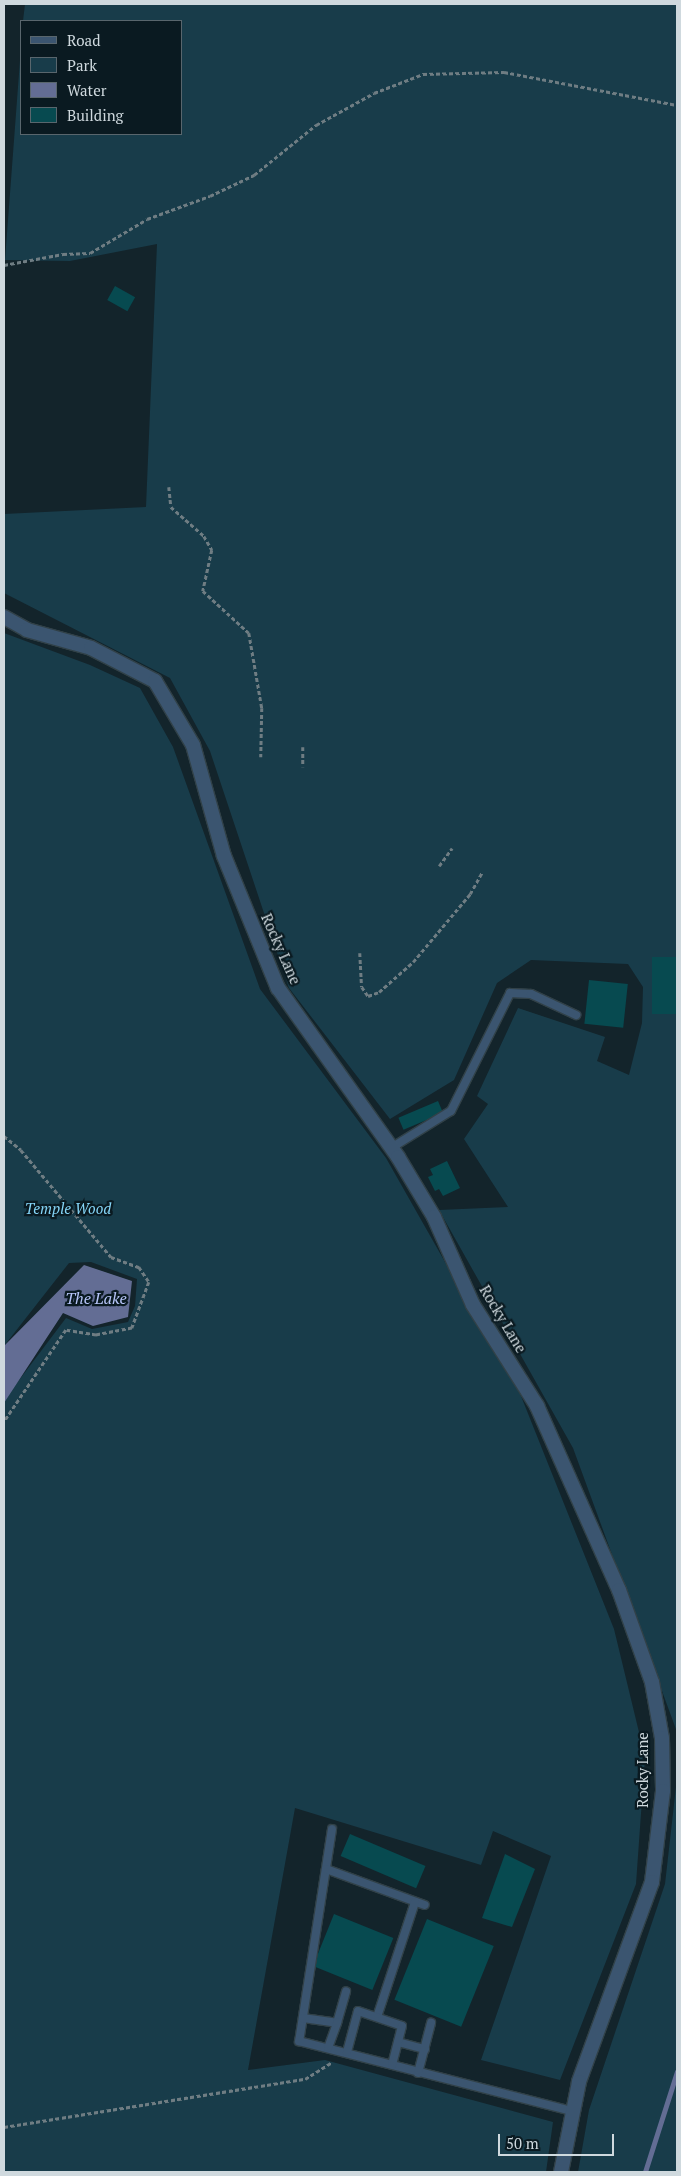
<!DOCTYPE html>
<html>
<head>
<meta charset="utf-8">
<style>
  body { margin:0 }
  #map { position:relative; width:681px; height:2176px; overflow:hidden; background:#13242b; font-family:"PT Serif",serif }
  div>[style] { position:absolute }
  .green>* { inset:0; background:#183c4a }
  .water>* { inset:0; background:#636d94 }
  .stream>* { height:4.5px; margin:-2.25px; padding:0 2.25px; transform-origin:2.25px; border-radius:2.25px; background:#636d94 }
  .building>* { inset:0; background:#074a50; transform-origin:0 0 }
  .path>* { height:2.5px; margin-top:-1.25px; transform-origin:0; background:repeating-linear-gradient(90deg,#6f7d83 0 4px,transparent 0 6.5px) }
  .roads { filter:drop-shadow(1px 0 #314148) drop-shadow(-1px 0 #314148) drop-shadow(0 1px #314148) drop-shadow(0 -1px #314148) }
  .service>* { height:8px; margin:-4px; padding:0 4px; transform-origin:4px; border-radius:4px; background:#3b5570 }
  .minor>* { height:14px; margin:-7px; padding:0 7px; transform-origin:7px; border-radius:7px; background:#3b5570 }
  span { translate:-50% -50%; white-space:nowrap; text-align:center; line-height:1.15; -webkit-text-stroke:4.5px #0a1a21; paint-order:stroke }
  .street-label { font-size:15px; color:#cfd9de }
  .park-label { font-size:15px; color:#85d5f7; font-style:italic }
  .water-label { font-size:16px; color:#b6c4f7; font-style:italic }
  .frame { position:absolute; inset:0; border:5px solid #cfd9de; pointer-events:none }
  .legend { position:absolute; left:20px; top:20px; width:162px; height:115px; box-sizing:border-box; background:#0a1a21; border:1px solid #59666d; margin:0; padding:6px 9px; list-style:none; font-size:15px; color:#cfd9de }
  .legend li { display:flex; align-items:center; gap:10px; height:25px }
  .legend b { width:25px; border:1px solid #59666d }
  .scale { position:absolute; left:498px; top:2134px; width:116px; height:22px; box-sizing:border-box; border:2px solid #cfd9de; border-top:0; padding-left:6px; font-size:15px; line-height:18px; white-space:nowrap; color:#cfd9de; -webkit-text-stroke:4px #0a1a21; paint-order:stroke }
</style>
</head>
<body>
<div id="map">
  <div class="green">
    <i style="clip-path:polygon(25px 4px,677px 4px,677px 1732px,573px 1448px,439px 1210px,508px 1207px,464px 1139px,488px 1104px,477px 1096px,518px 1008px,605px 1037px,597px 1061px,629px 1075px,642px 1023px,643px 987px,628px 964px,531px 960px,497px 983px,454px 1080px,390px 1119px,289px 988px,210px 751px,170px 678px,4px 593px,4px 514px,146px 507px,157px 244px,70px 261px,5px 260px,21px 47px,21px 134px,181px 134px,181px 21px,23px 21px)"></i>
    <i style="clip-path:polygon(4px 633px,90px 665px,140px 688px,173px 747px,260px 989px,386px 1158px,521px 1396px,614px 1629px,645px 1757px,636px 1884px,560px 2080px,481px 2060px,551px 1856px,493px 1831px,481px 1865px,295px 1808px,248px 2070px,325px 2060px,553px 2122px,546px 2172px,4px 2172px,4px 1400px,66px 1318px,92px 1329px,128px 1322px,135px 1306px,137px 1279px,91px 1262px,69px 1263px,4px 1346px)"></i>
    <i style="clip-path:polygon(677px 1778px,677px 2172px,578px 2172px,589px 2110px,665px 1884px)"></i>
  </div>
  <div class="water">
    <i style="clip-path:polygon(84px 1265px,132px 1281px,128px 1317px,93px 1326px,63px 1313px,4px 1403px,4px 1346px)"></i>
  </div>
  <div class="stream">
    <i style="left:645px;top:2172px;width:105px;rotate:-72.3deg"></i>
  </div>
  <div class="building">
    <i style="left:115px;top:286px;width:23px;height:16px;rotate:29deg"></i>
    <i style="left:652px;top:957px;width:25px;height:57px"></i>
    <i style="left:589px;top:980px;width:39px;height:44px;rotate:6deg"></i>
    <i style="left:438px;top:1101px;width:13px;height:43px;rotate:67deg"></i>
    <i style="clip-path:polygon(447px 1161px,460px 1188px,443px 1196px,439px 1189px,435px 1191px,428px 1177px,433px 1175px,430px 1169px)"></i>
    <i style="left:350px;top:1834px;width:82px;height:24px;rotate:23deg"></i>
    <i style="clip-path:polygon(505px 1854px,535px 1869px,512px 1927px,482px 1918px)"></i>
    <i style="left:334px;top:1914px;width:64px;height:56px;rotate:22deg"></i>
    <i style="left:427px;top:1919px;width:72px;height:87px;rotate:22deg"></i>
  </div>
  <div class="path">
    <i style="left:4px;top:265px;width:60px;rotate:-10.6deg"></i>
    <i style="left:63px;top:254px;width:27px;rotate:-2deg"></i>
    <i style="left:90px;top:253px;width:66px;rotate:-30.8deg"></i>
    <i style="left:147px;top:219px;width:67px;rotate:-20.1deg"></i>
    <i style="left:210px;top:196px;width:49px;rotate:-25.5deg"></i>
    <i style="left:254px;top:175px;width:80px;rotate:-38.9deg"></i>
    <i style="left:316px;top:125px;width:66px;rotate:-28.9deg"></i>
    <i style="left:374px;top:93px;width:53px;rotate:-21.2deg"></i>
    <i style="left:423px;top:74px;width:81px;rotate:-1.4deg"></i>
    <i style="left:504px;top:72px;width:176px;rotate:10.8deg"></i>
    <i style="left:169px;top:487px;width:20px;rotate:84deg"></i>
    <i style="left:171px;top:507px;width:44px;rotate:41.3deg"></i>
    <i style="left:204px;top:536px;width:16px;rotate:60deg"></i>
    <i style="left:212px;top:550px;width:42px;rotate:102.4deg"></i>
    <i style="left:203px;top:591px;width:62px;rotate:42.4deg"></i>
    <i style="left:249px;top:633px;width:76px;rotate:80.2deg"></i>
    <i style="left:262px;top:708px;width:49px;rotate:91.2deg"></i>
    <i style="left:303px;top:747px;width:20px;rotate:90deg"></i>
    <i style="left:439px;top:866px;width:22px;rotate:-54deg"></i>
    <i style="left:360px;top:953px;width:34px;rotate:87deg"></i>
    <i style="left:362px;top:987px;width:11px;rotate:56deg"></i>
    <i style="left:368px;top:996px;width:12px;rotate:-20deg"></i>
    <i style="left:379px;top:992px;width:45px;rotate:-41.4deg"></i>
    <i style="left:413px;top:962px;width:89px;rotate:-50deg"></i>
    <i style="left:470px;top:894px;width:25px;rotate:-61deg"></i>
    <i style="left:4px;top:1136px;width:22px;rotate:39deg"></i>
    <i style="left:21px;top:1150px;width:140px;rotate:49.9deg"></i>
    <i style="left:111px;top:1257px;width:30px;rotate:20deg"></i>
    <i style="left:139px;top:1267px;width:18px;rotate:56deg"></i>
    <i style="left:149px;top:1282px;width:49px;rotate:110.3deg"></i>
    <i style="left:132px;top:1328px;width:37px;rotate:169deg"></i>
    <i style="left:96px;top:1335px;width:30px;rotate:-171deg"></i>
    <i style="left:66px;top:1330px;width:111px;rotate:124deg"></i>
    <i style="left:4px;top:2127px;width:305px;rotate:-9.1deg"></i>
    <i style="left:305px;top:2079px;width:32px;rotate:-32deg"></i>
  </div>
  <div class="roads">
    <div class="service">
      <i style="left:391px;top:1148px;width:70px;rotate:-31.7deg"></i>
      <i style="left:451px;top:1111px;width:132px;rotate:-63.4deg"></i>
      <i style="left:510px;top:993px;width:21px;rotate:3deg"></i>
      <i style="left:531px;top:994px;width:50px;rotate:25deg"></i>
      <i style="left:332px;top:1829px;width:215px;rotate:98.8deg"></i>
      <i style="left:299px;top:2041px;width:282px;rotate:14.4deg"></i>
      <i style="left:326px;top:1869px;width:105px;rotate:20deg"></i>
      <i style="left:377px;top:2017px;width:121px;rotate:-71.7deg"></i>
      <i style="left:303px;top:2018px;width:34px;rotate:8deg"></i>
      <i style="left:337px;top:2023px;width:33px;rotate:-74deg"></i>
      <i style="left:398px;top:2042px;width:28px;rotate:15deg"></i>
      <i style="left:328px;top:2048px;width:27px;rotate:-70deg"></i>
      <i style="left:347px;top:2052px;width:42px;rotate:-75deg"></i>
      <i style="left:358px;top:2011px;width:46px;rotate:18.8deg"></i>
      <i style="left:402px;top:2026px;width:40px;rotate:104.4deg"></i>
      <i style="left:418px;top:2073px;width:52px;rotate:-75.4deg"></i>
    </div>
    <div class="minor">
      <i style="left:4px;top:617px;width:26px;rotate:29deg"></i>
      <i style="left:27px;top:630px;width:66px;rotate:15.7deg"></i>
      <i style="left:91px;top:648px;width:72px;rotate:27.3deg"></i>
      <i style="left:155px;top:681px;width:74px;rotate:59.3deg"></i>
      <i style="left:193px;top:745px;width:115px;rotate:74.4deg"></i>
      <i style="left:224px;top:856px;width:143px;rotate:67.8deg"></i>
      <i style="left:278px;top:988px;width:207px;rotate:54.6deg"></i>
      <i style="left:398px;top:1157px;width:70px;rotate:59deg"></i>
      <i style="left:434px;top:1217px;width:96px;rotate:66.1deg"></i>
      <i style="left:473px;top:1305px;width:120px;rotate:57.6deg"></i>
      <i style="left:537px;top:1406px;width:201px;rotate:66deg"></i>
      <i style="left:619px;top:1590px;width:98px;rotate:70.3deg"></i>
      <i style="left:652px;top:1682px;width:57px;rotate:79.9deg"></i>
      <i style="left:662px;top:1738px;width:53px;rotate:88.9deg"></i>
      <i style="left:663px;top:1791px;width:92px;rotate:96.9deg"></i>
      <i style="left:652px;top:1882px;width:213px;rotate:110.1deg"></i>
      <i style="left:579px;top:2082px;width:92px;rotate:101.3deg"></i>
    </div>
  </div>
  <div class="street-label">
    <span style="left:281px;top:949px;rotate:66deg">Rocky Lane</span>
    <span style="left:503px;top:1319px;rotate:59deg">Rocky Lane</span>
    <span style="left:643px;top:1770px;rotate:-90deg">Rocky Lane</span>
  </div>
  <div class="park-label">
    <span style="left:68px;top:1209px">Temple Wood</span>
  </div>
  <div class="water-label">
    <span style="left:96px;top:1298px">The Lake</span>
  </div>
  <div class="frame"></div>
  <ul class="legend">
  <li><b style="height:6px;background:#3b5570"></b>Road</li>
  <li><b style="height:14px;background:#183c4a"></b>Park</li>
  <li><b style="height:14px;background:#636d94"></b>Water</li>
  <li><b style="height:14px;background:#074a50"></b>Building</li>
  </ul>
  <div class="scale">50 m</div>
</div>
</body>
</html>
